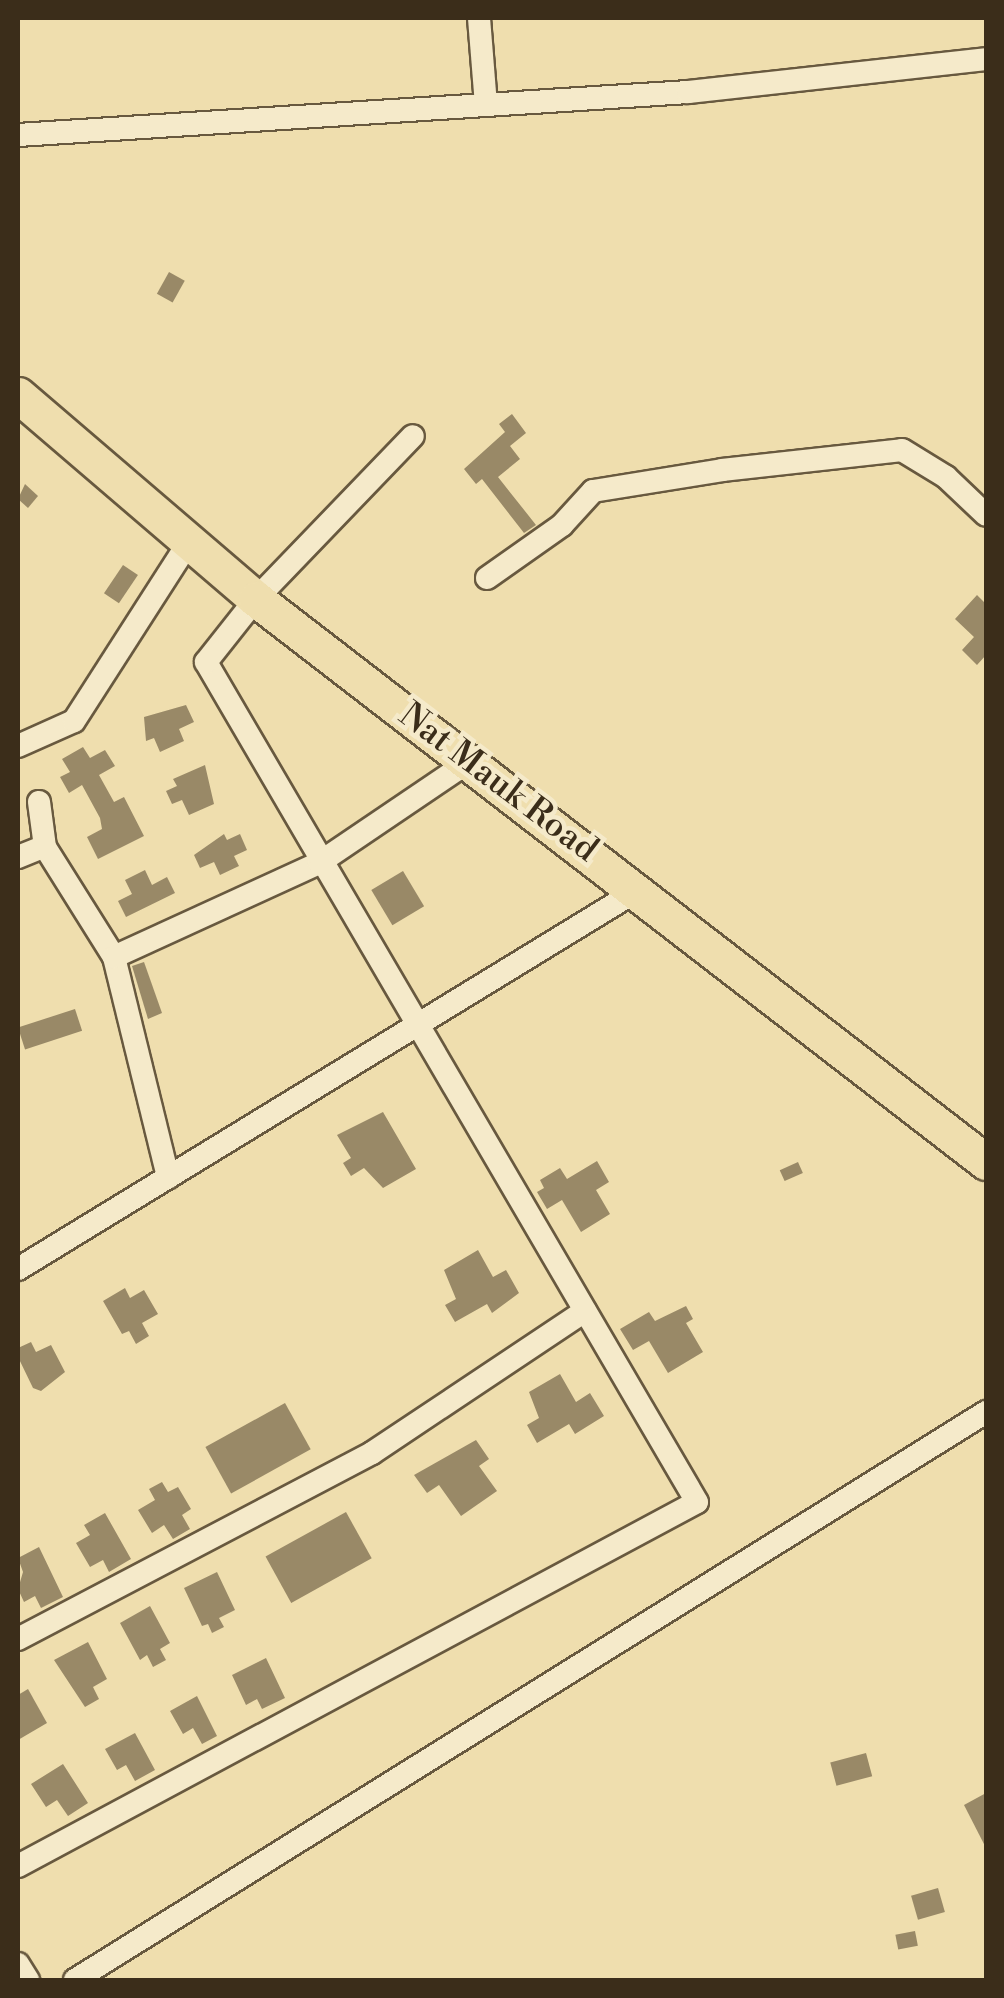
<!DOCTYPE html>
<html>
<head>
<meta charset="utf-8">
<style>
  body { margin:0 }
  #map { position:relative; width:1004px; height:1998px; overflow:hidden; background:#efdeae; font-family:"Libre Bodoni",serif }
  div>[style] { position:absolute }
  .building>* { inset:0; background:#998967; transform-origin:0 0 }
  .roads { filter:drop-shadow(2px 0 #68593f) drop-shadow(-2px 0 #68593f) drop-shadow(0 2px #68593f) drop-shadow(0 -2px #68593f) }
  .minor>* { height:22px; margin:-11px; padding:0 11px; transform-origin:11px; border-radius:11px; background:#f5eaca }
  .highway>* { height:35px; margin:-17.5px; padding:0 17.5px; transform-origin:17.5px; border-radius:17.5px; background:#efdeae }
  span { translate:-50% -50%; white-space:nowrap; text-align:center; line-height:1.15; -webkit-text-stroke:9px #f5eaca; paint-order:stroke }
  .street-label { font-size:35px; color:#3b2d1a }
  .frame { position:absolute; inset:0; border:20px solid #3b2d1a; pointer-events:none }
</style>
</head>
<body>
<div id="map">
  <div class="building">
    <i style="left:169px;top:272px;width:18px;height:25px;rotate:29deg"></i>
    <i style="clip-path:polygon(512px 414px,526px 433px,510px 446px,520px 459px,498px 477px,536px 525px,524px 533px,482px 479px,476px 484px,464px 469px,505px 432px,499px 424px)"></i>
    <i style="clip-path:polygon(25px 484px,38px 496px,28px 508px,18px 499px)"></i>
    <i style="left:123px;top:565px;width:18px;height:34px;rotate:34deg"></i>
    <i style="clip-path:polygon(977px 595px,986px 604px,986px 655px,977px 665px,962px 650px,974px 637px,955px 619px)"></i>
    <i style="clip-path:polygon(186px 705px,194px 722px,179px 729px,184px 741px,160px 752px,154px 738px,146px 741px,144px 717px)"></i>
    <i style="clip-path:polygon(83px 747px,90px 758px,105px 750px,115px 766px,99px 775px,114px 802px,124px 797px,144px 836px,98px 859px,87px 837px,102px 829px,100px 818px,82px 785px,69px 793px,60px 777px,70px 772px,62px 759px)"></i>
    <i style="clip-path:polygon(205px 765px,214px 804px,189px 815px,182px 800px,172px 804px,166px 791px,177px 786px,173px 779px)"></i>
    <i style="clip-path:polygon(224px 834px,227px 840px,240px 834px,247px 850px,234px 856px,239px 866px,220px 875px,214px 862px,200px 868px,194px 855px)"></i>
    <i style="clip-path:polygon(145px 870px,152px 885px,167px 877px,175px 893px,126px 917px,118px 901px,132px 894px,125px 880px)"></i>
    <i style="left:403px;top:871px;width:41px;height:37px;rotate:59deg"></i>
    <i style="clip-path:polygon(144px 962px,162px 1013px,148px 1019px,132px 966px)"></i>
    <i style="left:75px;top:1009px;width:23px;height:60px;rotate:72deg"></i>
    <i style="clip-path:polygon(383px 1112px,416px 1169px,383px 1188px,364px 1168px,351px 1176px,343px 1163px,351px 1158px,337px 1135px)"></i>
    <i style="clip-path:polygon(597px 1161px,609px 1182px,596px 1190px,610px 1214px,581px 1232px,562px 1200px,547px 1209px,537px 1192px,544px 1188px,540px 1180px,560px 1168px,567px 1179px)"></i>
    <i style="left:798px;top:1162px;width:12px;height:20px;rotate:66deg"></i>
    <i style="clip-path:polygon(478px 1250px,493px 1277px,506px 1270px,519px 1293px,492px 1313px,487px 1304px,455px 1322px,445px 1305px,456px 1299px,444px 1270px)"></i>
    <i style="clip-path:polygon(125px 1288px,130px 1298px,144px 1290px,158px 1314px,142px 1323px,149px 1336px,136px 1344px,129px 1331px,122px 1334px,103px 1301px)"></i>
    <i style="clip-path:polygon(686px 1306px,693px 1319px,686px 1323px,703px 1352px,668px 1373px,649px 1341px,633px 1350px,620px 1329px,649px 1312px,655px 1321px)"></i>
    <i style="clip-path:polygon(31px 1342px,36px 1352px,51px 1345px,65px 1372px,41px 1391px,33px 1388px,18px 1357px,18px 1348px)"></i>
    <i style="clip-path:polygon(560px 1374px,576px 1402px,590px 1393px,604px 1416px,575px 1434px,569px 1424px,537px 1443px,527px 1425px,539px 1418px,529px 1392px)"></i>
    <i style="left:285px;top:1403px;width:53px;height:91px;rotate:61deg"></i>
    <i style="clip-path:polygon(476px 1440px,489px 1459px,479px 1466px,497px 1491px,461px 1516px,439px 1485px,427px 1493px,414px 1475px)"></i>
    <i style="clip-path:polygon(162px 1482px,168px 1492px,178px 1487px,191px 1509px,182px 1515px,190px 1529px,173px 1539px,164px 1525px,152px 1533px,138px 1510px,155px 1500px,149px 1489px)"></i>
    <i style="left:346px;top:1512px;width:53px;height:92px;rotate:61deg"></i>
    <i style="clip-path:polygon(105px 1513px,131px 1559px,109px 1572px,103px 1560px,90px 1567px,76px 1543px,90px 1535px,84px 1525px)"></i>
    <i style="clip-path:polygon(39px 1547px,63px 1597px,41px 1608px,35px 1596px,24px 1602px,18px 1589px,23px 1572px,18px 1558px)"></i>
    <i style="clip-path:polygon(217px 1572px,235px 1610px,219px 1618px,224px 1627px,212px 1633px,208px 1624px,202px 1626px,184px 1588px)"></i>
    <i style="clip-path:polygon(150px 1606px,170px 1643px,160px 1649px,166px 1660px,153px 1667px,147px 1655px,140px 1660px,120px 1623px)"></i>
    <i style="clip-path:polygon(88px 1642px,107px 1679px,93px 1687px,99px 1699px,85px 1707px,54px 1660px)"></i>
    <i style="clip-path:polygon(266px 1658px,285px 1698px,262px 1709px,257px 1699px,246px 1705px,232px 1675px)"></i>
    <i style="clip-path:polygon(28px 1689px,47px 1723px,18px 1740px,18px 1695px)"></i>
    <i style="clip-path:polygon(197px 1696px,217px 1736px,202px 1744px,193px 1728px,183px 1734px,170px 1711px)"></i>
    <i style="clip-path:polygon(135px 1733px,155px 1770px,135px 1781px,126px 1765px,117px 1770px,105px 1749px)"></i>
    <i style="left:866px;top:1753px;width:24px;height:37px;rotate:75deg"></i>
    <i style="clip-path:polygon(63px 1764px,88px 1803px,68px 1816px,57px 1800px,46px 1807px,31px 1784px)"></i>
    <i style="clip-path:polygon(986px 1793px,986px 1848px,964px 1805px)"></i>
    <i style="left:938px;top:1888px;width:25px;height:28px;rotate:74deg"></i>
    <i style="left:915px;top:1931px;width:15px;height:20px;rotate:79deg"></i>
  </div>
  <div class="roads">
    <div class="minor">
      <i style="left:479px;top:18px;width:87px;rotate:85.4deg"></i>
      <i style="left:18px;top:135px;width:671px;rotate:-3.67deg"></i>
      <i style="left:688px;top:92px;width:300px;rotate:-6.3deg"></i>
      <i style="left:487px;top:578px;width:92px;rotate:-35.2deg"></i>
      <i style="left:562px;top:525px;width:46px;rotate:-47.6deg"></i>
      <i style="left:593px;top:491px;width:131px;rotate:-9.2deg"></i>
      <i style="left:722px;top:470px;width:181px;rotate:-6.3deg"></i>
      <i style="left:902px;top:450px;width:52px;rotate:31.5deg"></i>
      <i style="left:946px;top:477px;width:55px;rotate:43.5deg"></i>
      <i style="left:18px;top:746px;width:61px;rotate:-24.1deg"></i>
      <i style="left:74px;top:721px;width:213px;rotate:-57.3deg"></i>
      <i style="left:39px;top:802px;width:45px;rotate:82.4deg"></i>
      <i style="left:45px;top:847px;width:130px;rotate:57.9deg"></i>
      <i style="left:114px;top:957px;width:227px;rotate:76.2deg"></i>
      <i style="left:18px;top:857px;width:27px;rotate:-22deg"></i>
      <i style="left:114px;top:957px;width:226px;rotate:-24.6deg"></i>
      <i style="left:319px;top:863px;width:180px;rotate:-34.1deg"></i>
      <i style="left:18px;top:1269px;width:727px;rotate:-31.44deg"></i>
      <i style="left:18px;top:1639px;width:400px;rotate:-27.7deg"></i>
      <i style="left:372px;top:1453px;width:256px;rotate:-33.7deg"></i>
      <i style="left:18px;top:1866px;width:770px;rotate:-28.19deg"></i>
      <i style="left:697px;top:1502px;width:973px;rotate:-120.31deg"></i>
      <i style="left:206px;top:662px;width:80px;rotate:-51.6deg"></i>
      <i style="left:256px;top:599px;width:226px;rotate:-46.1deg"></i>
      <i style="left:18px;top:1964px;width:19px;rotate:58deg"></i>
      <i style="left:75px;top:1980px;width:1074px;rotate:-31.94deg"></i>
    </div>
    <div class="highway">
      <i style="left:18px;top:395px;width:313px;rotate:40.6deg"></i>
      <i style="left:256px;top:599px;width:922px;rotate:37.64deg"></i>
    </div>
  </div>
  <div class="street-label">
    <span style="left:498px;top:783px;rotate:37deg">Nat Mauk Road</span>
  </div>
  <div class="frame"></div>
</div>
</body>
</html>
